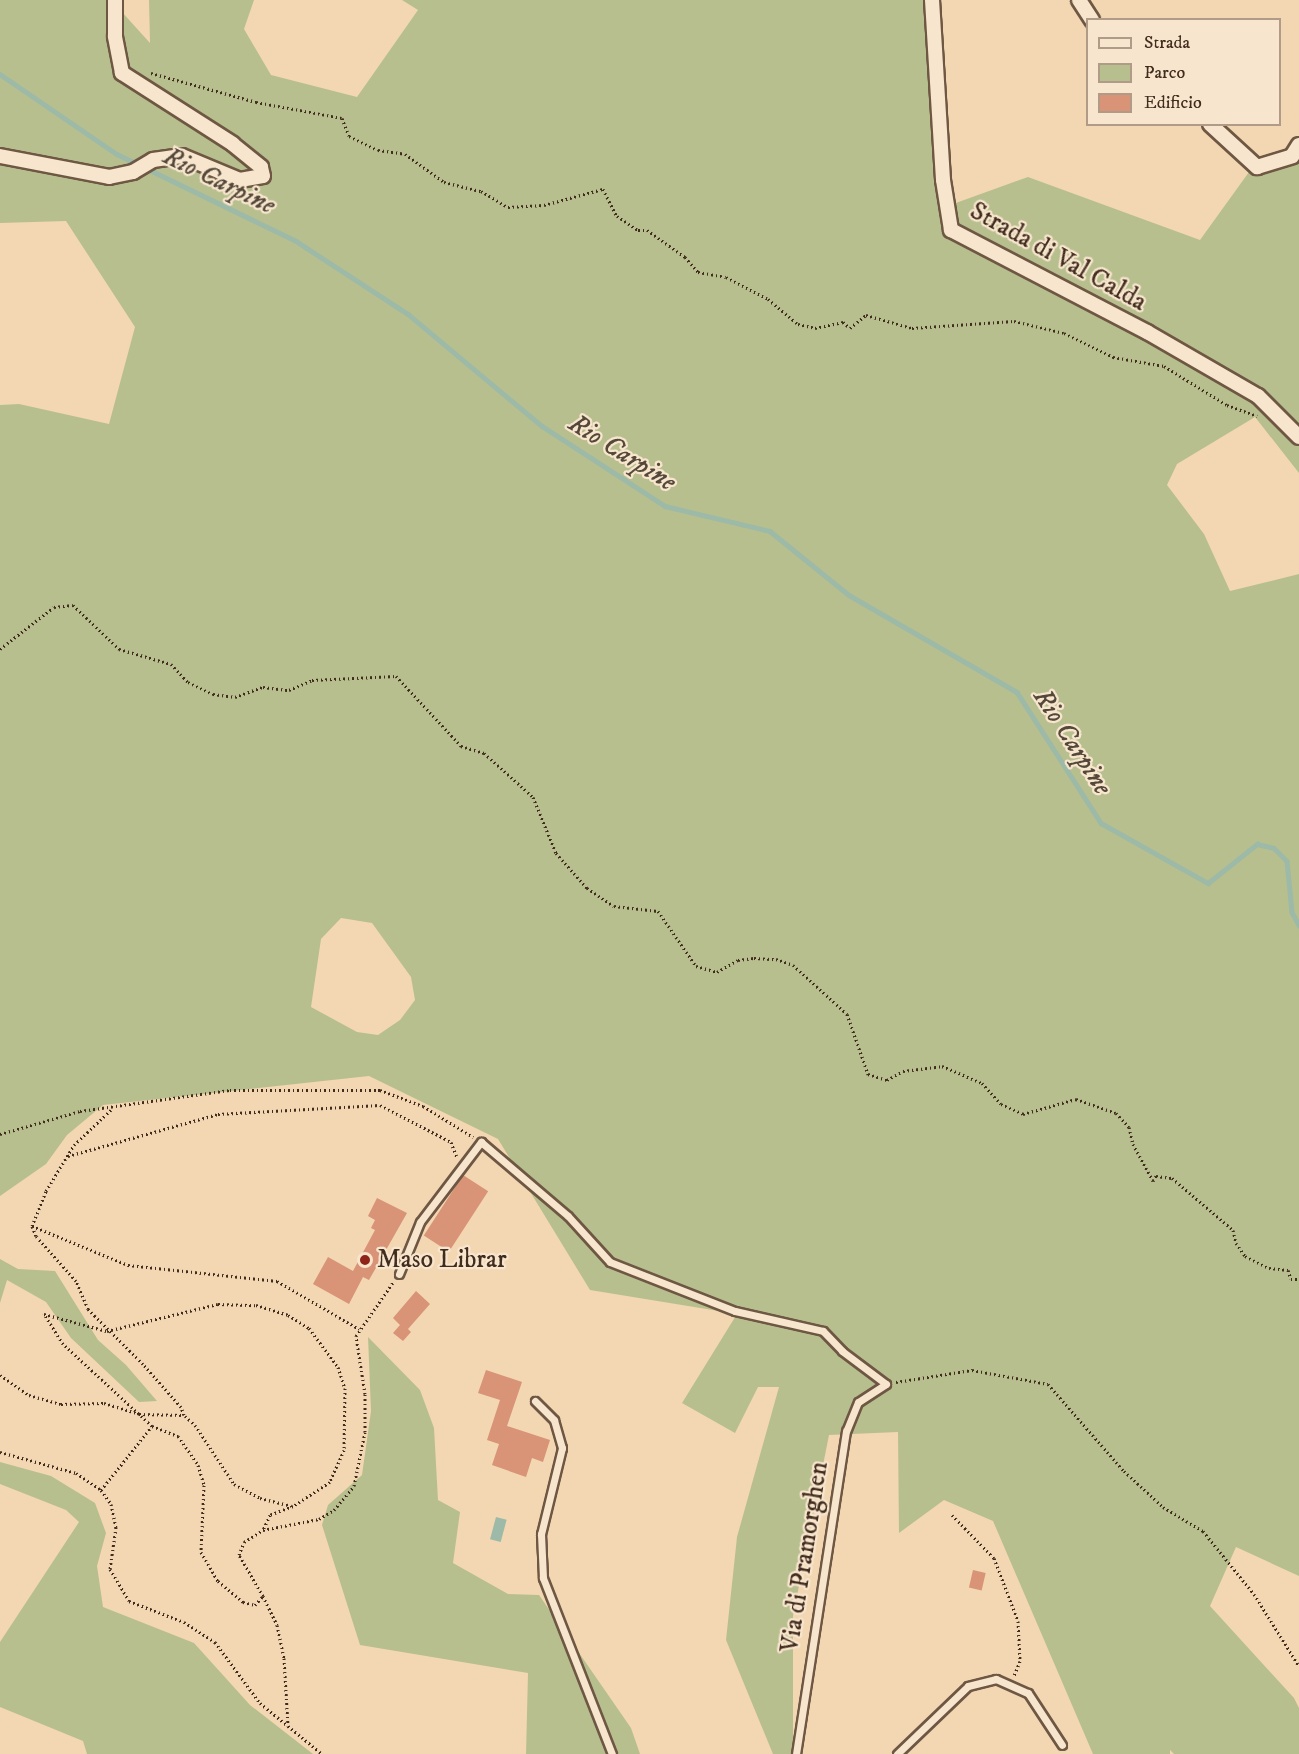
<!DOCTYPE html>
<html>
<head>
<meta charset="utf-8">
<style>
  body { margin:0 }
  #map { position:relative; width:1299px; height:1754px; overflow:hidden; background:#f2d7b2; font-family:"IM FELL DW Pica",serif }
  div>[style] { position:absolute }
  .green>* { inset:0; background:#b8bf8e }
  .water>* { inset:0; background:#9cbaa7; transform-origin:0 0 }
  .stream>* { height:4.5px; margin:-2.25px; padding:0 2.25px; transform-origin:2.25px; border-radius:2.25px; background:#9cbaa7 }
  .building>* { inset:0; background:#d99377; transform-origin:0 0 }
  .path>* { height:3px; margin-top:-1.5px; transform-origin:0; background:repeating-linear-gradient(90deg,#422c1e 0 1.5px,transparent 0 4.5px) }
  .roads { filter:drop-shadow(2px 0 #6e5743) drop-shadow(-2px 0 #6e5743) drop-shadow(0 2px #6e5743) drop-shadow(0 -2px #6e5743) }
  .lane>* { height:7px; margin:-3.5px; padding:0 3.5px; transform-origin:3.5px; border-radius:3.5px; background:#f7e5cd }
  .street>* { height:14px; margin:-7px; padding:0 7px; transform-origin:7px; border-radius:7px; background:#f7e5cd }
  .dots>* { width:16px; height:16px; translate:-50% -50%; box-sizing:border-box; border:3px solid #f7e5cd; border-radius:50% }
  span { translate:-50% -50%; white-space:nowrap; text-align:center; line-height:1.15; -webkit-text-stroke:4.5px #f7e5cd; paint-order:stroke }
  .street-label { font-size:26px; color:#422c1e }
  .poi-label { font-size:26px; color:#422c1e }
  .left { translate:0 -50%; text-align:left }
  .water-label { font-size:27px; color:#544839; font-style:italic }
  .legend { position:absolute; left:1086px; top:18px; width:195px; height:108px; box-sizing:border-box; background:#f7e5cd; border:2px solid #af9b87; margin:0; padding:8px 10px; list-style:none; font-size:18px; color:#422c1e }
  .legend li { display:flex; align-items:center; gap:12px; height:30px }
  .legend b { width:30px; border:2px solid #af9b87 }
</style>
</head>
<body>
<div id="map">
  <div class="green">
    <i style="clip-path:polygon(evenodd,0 0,111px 0,150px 43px,149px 0,254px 0,244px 29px,271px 75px,357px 97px,418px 10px,402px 0,926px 0,942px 208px,1028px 177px,1200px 240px,1249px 172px,1299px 155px,1299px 473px,1255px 417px,1177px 464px,1167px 485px,1204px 534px,1230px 591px,1299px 574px,1299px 1576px,1236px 1547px,1210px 1606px,1294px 1698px,1299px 1708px,1299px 1754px,1174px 1754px,1170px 1750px,1170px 1754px,1093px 1754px,993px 1521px,944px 1500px,899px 1533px,898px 1432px,829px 1435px,793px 1616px,793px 1754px,773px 1754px,726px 1640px,737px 1537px,779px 1387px,758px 1387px,735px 1433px,682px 1403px,737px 1314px,590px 1290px,498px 1139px,369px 1076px,103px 1105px,67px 1135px,46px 1164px,0 1196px,0 405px,19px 404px,109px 424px,135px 327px,66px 221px,0 223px,0 0,341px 918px,372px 923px,411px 977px,415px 1000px,400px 1020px,378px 1035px,357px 1032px,311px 1007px,321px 939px,341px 918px)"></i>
    <i style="clip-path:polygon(0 1259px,18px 1269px,55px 1271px,98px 1340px,126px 1365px,157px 1401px,139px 1402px,71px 1338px,46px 1302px,7px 1280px,0 1303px)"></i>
    <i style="clip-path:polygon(368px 1337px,420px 1390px,434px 1428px,438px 1500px,460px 1512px,453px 1563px,508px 1594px,539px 1595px,631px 1728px,640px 1754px,526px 1754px,528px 1673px,360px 1645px,322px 1525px,328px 1505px,362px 1475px,371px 1411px)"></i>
    <i style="clip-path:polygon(0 1462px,51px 1476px,95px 1503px,106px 1533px,97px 1566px,103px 1607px,194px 1643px,250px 1705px,313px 1754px,87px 1754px,83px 1741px,0 1707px,0 1642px,79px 1522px,66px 1510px,0 1484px)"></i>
  </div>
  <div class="water">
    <i style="left:496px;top:1517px;width:11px;height:23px;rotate:15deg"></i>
  </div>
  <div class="stream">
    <i style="left:0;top:74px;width:142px;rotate:34.4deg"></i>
    <i style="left:117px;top:154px;width:199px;rotate:25.9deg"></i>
    <i style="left:296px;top:241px;width:134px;rotate:33.1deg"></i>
    <i style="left:408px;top:314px;width:175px;rotate:39.9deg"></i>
    <i style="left:542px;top:426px;width:147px;rotate:33deg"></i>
    <i style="left:665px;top:506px;width:108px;rotate:13.4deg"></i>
    <i style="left:770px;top:531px;width:102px;rotate:39deg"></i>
    <i style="left:849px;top:595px;width:194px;rotate:30deg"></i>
    <i style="left:1017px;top:692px;width:156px;rotate:57.3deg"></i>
    <i style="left:1101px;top:823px;width:123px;rotate:29.3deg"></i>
    <i style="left:1208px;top:883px;width:63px;rotate:-38.5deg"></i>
    <i style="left:1257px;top:844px;width:17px;rotate:13deg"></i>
    <i style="left:1274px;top:848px;width:18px;rotate:45deg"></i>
    <i style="left:1287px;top:861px;width:51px;rotate:84.4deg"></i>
    <i style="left:1292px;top:912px;width:15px;rotate:62deg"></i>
  </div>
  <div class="building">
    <i style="left:463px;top:1175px;width:30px;height:72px;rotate:33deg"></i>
    <i style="clip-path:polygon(377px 1198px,407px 1213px,369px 1280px,363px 1277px,349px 1304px,313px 1284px,328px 1257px,353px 1271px,375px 1230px,371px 1228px,375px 1220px,368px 1216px)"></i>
    <i style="clip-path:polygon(416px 1291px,430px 1304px,408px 1329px,411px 1332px,403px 1341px,393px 1333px,400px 1325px,393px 1318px)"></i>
    <i style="clip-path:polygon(486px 1370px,522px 1382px,507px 1426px,550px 1440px,543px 1462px,532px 1458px,526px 1477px,492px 1465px,499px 1444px,487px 1440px,500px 1400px,478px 1393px)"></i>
    <i style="left:973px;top:1570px;width:13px;height:18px;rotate:13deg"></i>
  </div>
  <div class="path">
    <i style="left:151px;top:73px;width:109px;rotate:15.4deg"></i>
    <i style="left:256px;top:102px;width:87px;rotate:10.5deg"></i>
    <i style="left:342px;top:118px;width:19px;rotate:69deg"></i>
    <i style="left:349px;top:136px;width:32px;rotate:26deg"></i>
    <i style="left:378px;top:150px;width:27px;rotate:8deg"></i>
    <i style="left:405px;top:154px;width:48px;rotate:35.7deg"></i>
    <i style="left:444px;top:182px;width:38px;rotate:14deg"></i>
    <i style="left:481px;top:191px;width:31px;rotate:31deg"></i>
    <i style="left:508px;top:207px;width:36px;rotate:-3deg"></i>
    <i style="left:544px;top:205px;width:61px;rotate:-15.2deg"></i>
    <i style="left:603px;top:189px;width:30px;rotate:63deg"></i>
    <i style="left:617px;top:216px;width:25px;rotate:34deg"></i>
    <i style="left:638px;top:230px;width:9px"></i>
    <i style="left:647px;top:230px;width:47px;rotate:35.4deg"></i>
    <i style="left:685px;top:257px;width:20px;rotate:49deg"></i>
    <i style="left:698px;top:272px;width:28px;rotate:10deg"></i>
    <i style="left:726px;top:277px;width:47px;rotate:27.6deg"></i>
    <i style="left:768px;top:299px;width:39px;rotate:40deg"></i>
    <i style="left:798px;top:324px;width:17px;rotate:13deg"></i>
    <i style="left:815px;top:328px;width:29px;rotate:-12deg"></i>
    <i style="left:843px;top:322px;width:9px;rotate:41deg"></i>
    <i style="left:850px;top:328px;width:21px;rotate:-39deg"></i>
    <i style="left:866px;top:315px;width:48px;rotate:15.8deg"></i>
    <i style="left:912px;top:328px;width:102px;rotate:-3.9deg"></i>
    <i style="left:1014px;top:321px;width:51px;rotate:13.5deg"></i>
    <i style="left:1064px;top:333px;width:55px;rotate:26.1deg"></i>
    <i style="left:1113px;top:357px;width:52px;rotate:10deg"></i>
    <i style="left:1164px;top:366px;width:74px;rotate:31.8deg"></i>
    <i style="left:1227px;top:405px;width:32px;rotate:20deg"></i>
    <i style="left:0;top:649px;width:68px;rotate:-37.9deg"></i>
    <i style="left:54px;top:607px;width:19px;rotate:-6deg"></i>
    <i style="left:73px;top:605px;width:64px;rotate:43.7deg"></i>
    <i style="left:119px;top:649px;width:54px;rotate:16.1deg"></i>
    <i style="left:171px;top:664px;width:25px;rotate:47deg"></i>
    <i style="left:188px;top:682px;width:28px;rotate:26deg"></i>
    <i style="left:213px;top:694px;width:22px;rotate:8deg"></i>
    <i style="left:235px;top:697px;width:30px;rotate:-20deg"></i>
    <i style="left:263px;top:687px;width:26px;rotate:7deg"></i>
    <i style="left:289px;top:690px;width:25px;rotate:-23deg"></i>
    <i style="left:312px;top:680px;width:84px;rotate:-2.7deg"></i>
    <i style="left:396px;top:676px;width:96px;rotate:47.1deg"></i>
    <i style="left:461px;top:746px;width:24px;rotate:17deg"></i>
    <i style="left:484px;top:753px;width:66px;rotate:41.9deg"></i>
    <i style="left:533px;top:797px;width:61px;rotate:67.7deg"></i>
    <i style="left:556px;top:853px;width:47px;rotate:48.5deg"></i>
    <i style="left:587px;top:888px;width:32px;rotate:34deg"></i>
    <i style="left:614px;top:906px;width:44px;rotate:6.5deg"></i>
    <i style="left:658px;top:911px;width:67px;rotate:55.4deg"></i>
    <i style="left:696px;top:966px;width:22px;rotate:16deg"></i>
    <i style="left:717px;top:972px;width:24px;rotate:-30deg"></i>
    <i style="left:738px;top:960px;width:16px;rotate:-7deg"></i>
    <i style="left:754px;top:958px;width:22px;rotate:3deg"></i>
    <i style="left:776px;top:959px;width:18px;rotate:19deg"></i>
    <i style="left:793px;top:965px;width:73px;rotate:42.2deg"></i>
    <i style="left:847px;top:1014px;width:64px;rotate:70.7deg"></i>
    <i style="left:868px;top:1074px;width:20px;rotate:18deg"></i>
    <i style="left:887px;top:1080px;width:18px;rotate:-29deg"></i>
    <i style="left:903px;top:1071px;width:39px;rotate:-7deg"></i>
    <i style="left:942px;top:1066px;width:43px;rotate:23deg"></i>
    <i style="left:982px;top:1083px;width:28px;rotate:48deg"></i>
    <i style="left:1001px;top:1104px;width:24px;rotate:24deg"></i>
    <i style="left:1023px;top:1114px;width:55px;rotate:-15.8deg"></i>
    <i style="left:1076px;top:1099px;width:42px;rotate:19.3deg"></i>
    <i style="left:1116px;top:1113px;width:19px;rotate:47deg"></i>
    <i style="left:1129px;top:1127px;width:17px;rotate:77deg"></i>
    <i style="left:1133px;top:1144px;width:42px;rotate:61.6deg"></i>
    <i style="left:1153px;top:1181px;width:6px;rotate:-59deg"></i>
    <i style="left:1156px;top:1176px;width:16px;rotate:7deg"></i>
    <i style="left:1172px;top:1178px;width:80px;rotate:40.4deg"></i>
    <i style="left:1233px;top:1230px;width:13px;rotate:77deg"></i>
    <i style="left:1236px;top:1243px;width:16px;rotate:55deg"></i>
    <i style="left:1245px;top:1256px;width:27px;rotate:27deg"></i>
    <i style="left:1269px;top:1268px;width:19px;rotate:6deg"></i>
    <i style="left:1288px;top:1270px;width:9px;rotate:72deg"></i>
    <i style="left:1291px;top:1279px;width:8px"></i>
    <i style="left:0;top:1134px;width:83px;rotate:-16deg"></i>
    <i style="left:80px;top:1111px;width:151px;rotate:-8deg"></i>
    <i style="left:230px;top:1090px;width:150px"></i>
    <i style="left:380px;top:1090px;width:46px;rotate:20.4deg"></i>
    <i style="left:423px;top:1106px;width:59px;rotate:31.8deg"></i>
    <i style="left:68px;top:1156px;width:156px;rotate:-15.6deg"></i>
    <i style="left:218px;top:1114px;width:162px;rotate:-3.2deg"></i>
    <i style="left:380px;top:1105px;width:80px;rotate:27.5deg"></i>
    <i style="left:451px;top:1142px;width:17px;rotate:69deg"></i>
    <i style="left:32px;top:1226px;width:104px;rotate:22.1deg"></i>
    <i style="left:128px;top:1265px;width:150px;rotate:6.1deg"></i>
    <i style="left:277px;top:1281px;width:95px;rotate:30.3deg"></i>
    <i style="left:0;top:1375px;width:35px;rotate:35deg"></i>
    <i style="left:29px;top:1395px;width:33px;rotate:16deg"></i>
    <i style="left:61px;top:1404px;width:43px;rotate:-1.3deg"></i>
    <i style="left:104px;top:1403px;width:37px;rotate:17deg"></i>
    <i style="left:139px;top:1414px;width:45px;rotate:1.3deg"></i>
    <i style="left:184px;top:1415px;width:9px;rotate:-111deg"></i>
    <i style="left:181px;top:1407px;width:57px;rotate:-131.5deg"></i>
    <i style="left:143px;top:1364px;width:78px;rotate:-135deg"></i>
    <i style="left:88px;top:1309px;width:30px;rotate:-113deg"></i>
    <i style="left:76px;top:1281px;width:60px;rotate:-131.6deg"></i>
    <i style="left:36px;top:1236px;width:11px;rotate:-112deg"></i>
    <i style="left:32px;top:1226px;width:38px;rotate:-68deg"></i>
    <i style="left:46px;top:1191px;width:54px;rotate:-58.7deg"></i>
    <i style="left:74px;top:1145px;width:52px;rotate:-43.5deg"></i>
    <i style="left:896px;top:1382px;width:77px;rotate:-9deg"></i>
    <i style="left:972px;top:1370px;width:77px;rotate:10.4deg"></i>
    <i style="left:1048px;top:1384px;width:116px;rotate:48.9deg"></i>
    <i style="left:1124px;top:1471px;width:53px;rotate:42.7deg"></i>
    <i style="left:1163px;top:1507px;width:47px;rotate:31deg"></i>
    <i style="left:1203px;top:1531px;width:81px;rotate:51deg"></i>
    <i style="left:1254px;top:1594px;width:85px;rotate:58deg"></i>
    <i style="left:185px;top:1416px;width:13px;rotate:42deg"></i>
    <i style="left:195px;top:1425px;width:71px;rotate:56.5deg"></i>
    <i style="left:234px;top:1484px;width:30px;rotate:28deg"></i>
    <i style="left:260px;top:1498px;width:32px;rotate:14deg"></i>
    <i style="left:152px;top:1426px;width:121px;rotate:-137.3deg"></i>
    <i style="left:63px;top:1344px;width:36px;rotate:-122deg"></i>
    <i style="left:44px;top:1314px;width:65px;rotate:15.1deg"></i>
    <i style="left:107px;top:1331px;width:114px;rotate:-13.7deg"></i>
    <i style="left:218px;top:1304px;width:38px;rotate:2deg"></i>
    <i style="left:256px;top:1305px;width:34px;rotate:17deg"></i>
    <i style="left:288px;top:1315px;width:25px;rotate:32deg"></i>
    <i style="left:309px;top:1328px;width:49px;rotate:53.4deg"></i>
    <i style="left:338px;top:1367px;width:22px;rotate:72deg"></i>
    <i style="left:345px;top:1388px;width:62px;rotate:90.9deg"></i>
    <i style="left:344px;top:1450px;width:35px;rotate:114deg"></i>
    <i style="left:330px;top:1482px;width:44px;rotate:147deg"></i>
    <i style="left:293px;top:1506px;width:25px;rotate:159deg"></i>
    <i style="left:270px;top:1515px;width:17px;rotate:115deg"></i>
    <i style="left:0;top:1452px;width:79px;rotate:15.4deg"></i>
    <i style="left:76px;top:1473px;width:30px;rotate:34deg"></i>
    <i style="left:101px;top:1490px;width:17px;rotate:54deg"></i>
    <i style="left:111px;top:1504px;width:24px;rotate:78deg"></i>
    <i style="left:116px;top:1527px;width:42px;rotate:98.1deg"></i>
    <i style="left:110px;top:1569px;width:37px;rotate:59deg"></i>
    <i style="left:129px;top:1601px;width:59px;rotate:20.9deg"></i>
    <i style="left:184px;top:1622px;width:37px;rotate:33deg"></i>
    <i style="left:215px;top:1642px;width:76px;rotate:53.6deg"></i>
    <i style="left:260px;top:1703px;width:80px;rotate:39.4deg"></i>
    <i style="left:101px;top:1490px;width:82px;rotate:-51.4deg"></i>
    <i style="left:152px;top:1426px;width:28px;rotate:21deg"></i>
    <i style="left:178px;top:1436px;width:35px;rotate:55deg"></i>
    <i style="left:198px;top:1465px;width:21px;rotate:73deg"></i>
    <i style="left:204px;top:1485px;width:67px;rotate:92.6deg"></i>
    <i style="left:201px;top:1552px;width:34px;rotate:60deg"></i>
    <i style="left:218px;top:1581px;width:33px;rotate:40deg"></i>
    <i style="left:243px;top:1602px;width:12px;rotate:14deg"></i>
    <i style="left:255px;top:1605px;width:12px;rotate:-48deg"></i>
    <i style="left:263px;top:1596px;width:48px;rotate:-120.3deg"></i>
    <i style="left:239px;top:1555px;width:14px;rotate:-69deg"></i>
    <i style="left:244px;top:1542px;width:22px;rotate:-32deg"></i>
    <i style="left:263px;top:1530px;width:57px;rotate:-11.1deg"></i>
    <i style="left:319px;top:1519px;width:17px;rotate:-31deg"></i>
    <i style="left:334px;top:1510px;width:31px;rotate:-50deg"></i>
    <i style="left:354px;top:1486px;width:55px;rotate:-78.5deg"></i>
    <i style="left:365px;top:1432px;width:38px;rotate:-90deg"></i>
    <i style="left:365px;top:1394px;width:59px;rotate:-98.8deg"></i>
    <i style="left:356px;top:1336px;width:67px;rotate:-55.4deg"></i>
    <i style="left:952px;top:1515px;width:60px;rotate:45.7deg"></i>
    <i style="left:994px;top:1558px;width:67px;rotate:69.1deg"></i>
    <i style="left:1018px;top:1621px;width:40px;rotate:87.1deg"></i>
    <i style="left:1020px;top:1661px;width:16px;rotate:112deg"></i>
    <i style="left:263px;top:1596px;width:32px;rotate:64deg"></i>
    <i style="left:277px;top:1625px;width:34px;rotate:78deg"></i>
    <i style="left:284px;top:1658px;width:68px;rotate:86.6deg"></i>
  </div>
  <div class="roads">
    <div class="lane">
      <i style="left:399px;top:1274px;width:56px;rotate:-68deg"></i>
      <i style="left:420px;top:1222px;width:101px;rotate:-52.7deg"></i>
      <i style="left:481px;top:1142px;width:114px;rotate:40.4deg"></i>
      <i style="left:568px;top:1216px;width:62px;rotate:47.6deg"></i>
      <i style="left:610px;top:1262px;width:134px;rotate:21.4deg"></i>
      <i style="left:735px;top:1311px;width:90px;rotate:12.8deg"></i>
      <i style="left:823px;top:1331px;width:28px;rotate:46deg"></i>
      <i style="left:842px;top:1351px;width:55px;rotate:36.9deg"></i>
      <i style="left:886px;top:1384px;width:33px;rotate:147deg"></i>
      <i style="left:858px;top:1402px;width:31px;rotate:112deg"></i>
      <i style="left:846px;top:1431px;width:327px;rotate:98.8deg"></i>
      <i style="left:535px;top:1401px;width:27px;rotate:45deg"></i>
      <i style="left:554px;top:1420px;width:29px;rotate:74deg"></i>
      <i style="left:562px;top:1448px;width:89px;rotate:103.7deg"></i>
      <i style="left:541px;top:1534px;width:44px;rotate:87.4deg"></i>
      <i style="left:543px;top:1578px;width:189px;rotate:68.6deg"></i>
      <i style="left:897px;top:1754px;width:98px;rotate:-43.8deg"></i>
      <i style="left:968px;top:1686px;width:29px;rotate:-14deg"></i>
      <i style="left:996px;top:1679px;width:35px;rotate:24deg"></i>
      <i style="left:1028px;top:1693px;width:62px;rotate:56.8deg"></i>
    </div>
    <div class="street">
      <i style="left:932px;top:0;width:180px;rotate:86.5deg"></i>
      <i style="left:943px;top:180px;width:51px;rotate:80.9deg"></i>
      <i style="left:951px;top:230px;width:221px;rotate:27.5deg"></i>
      <i style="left:1147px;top:332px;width:128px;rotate:30deg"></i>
      <i style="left:1258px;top:396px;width:58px;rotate:45deg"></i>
      <i style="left:1079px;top:0;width:24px;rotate:57deg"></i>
      <i style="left:1210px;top:124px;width:64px;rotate:42.5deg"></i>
      <i style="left:1257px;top:167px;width:37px;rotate:-17deg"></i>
      <i style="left:1292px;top:156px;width:13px;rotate:-58deg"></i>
      <i style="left:0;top:156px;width:111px;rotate:10.9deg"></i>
      <i style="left:109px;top:177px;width:25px;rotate:-12deg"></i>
      <i style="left:133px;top:172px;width:23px;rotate:-31deg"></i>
      <i style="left:153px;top:160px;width:29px;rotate:-8deg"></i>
      <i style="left:182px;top:156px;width:63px;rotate:22.5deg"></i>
      <i style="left:240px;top:180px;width:23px;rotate:-10deg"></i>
      <i style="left:263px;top:176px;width:9px;rotate:-103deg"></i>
      <i style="left:261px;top:167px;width:36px;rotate:-141deg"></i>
      <i style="left:233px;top:144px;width:132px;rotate:-147.4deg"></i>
      <i style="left:122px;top:73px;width:38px;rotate:-101deg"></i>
      <i style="left:115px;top:36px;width:36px;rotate:-90deg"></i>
    </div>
  </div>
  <div class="dots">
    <i style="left:365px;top:1260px;background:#8f2418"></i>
  </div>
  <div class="street-label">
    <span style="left:1058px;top:257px;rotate:29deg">Strada di Val Calda</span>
    <span style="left:805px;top:1557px;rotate:-81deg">Via di Pramorghen</span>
  </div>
  <div class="poi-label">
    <span class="left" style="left:377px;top:1260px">Maso Librar</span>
  </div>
  <div class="water-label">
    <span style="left:219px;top:181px;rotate:26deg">Rio Carpine</span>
    <span style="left:622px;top:453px;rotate:32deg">Rio Carpine</span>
    <span style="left:1072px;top:742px;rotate:57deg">Rio Carpine</span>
  </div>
  <ul class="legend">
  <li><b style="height:8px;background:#f7e5cd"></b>Strada</li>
  <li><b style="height:16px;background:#b8bf8e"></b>Parco</li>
  <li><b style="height:16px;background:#d99377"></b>Edificio</li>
  </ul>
</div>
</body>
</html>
